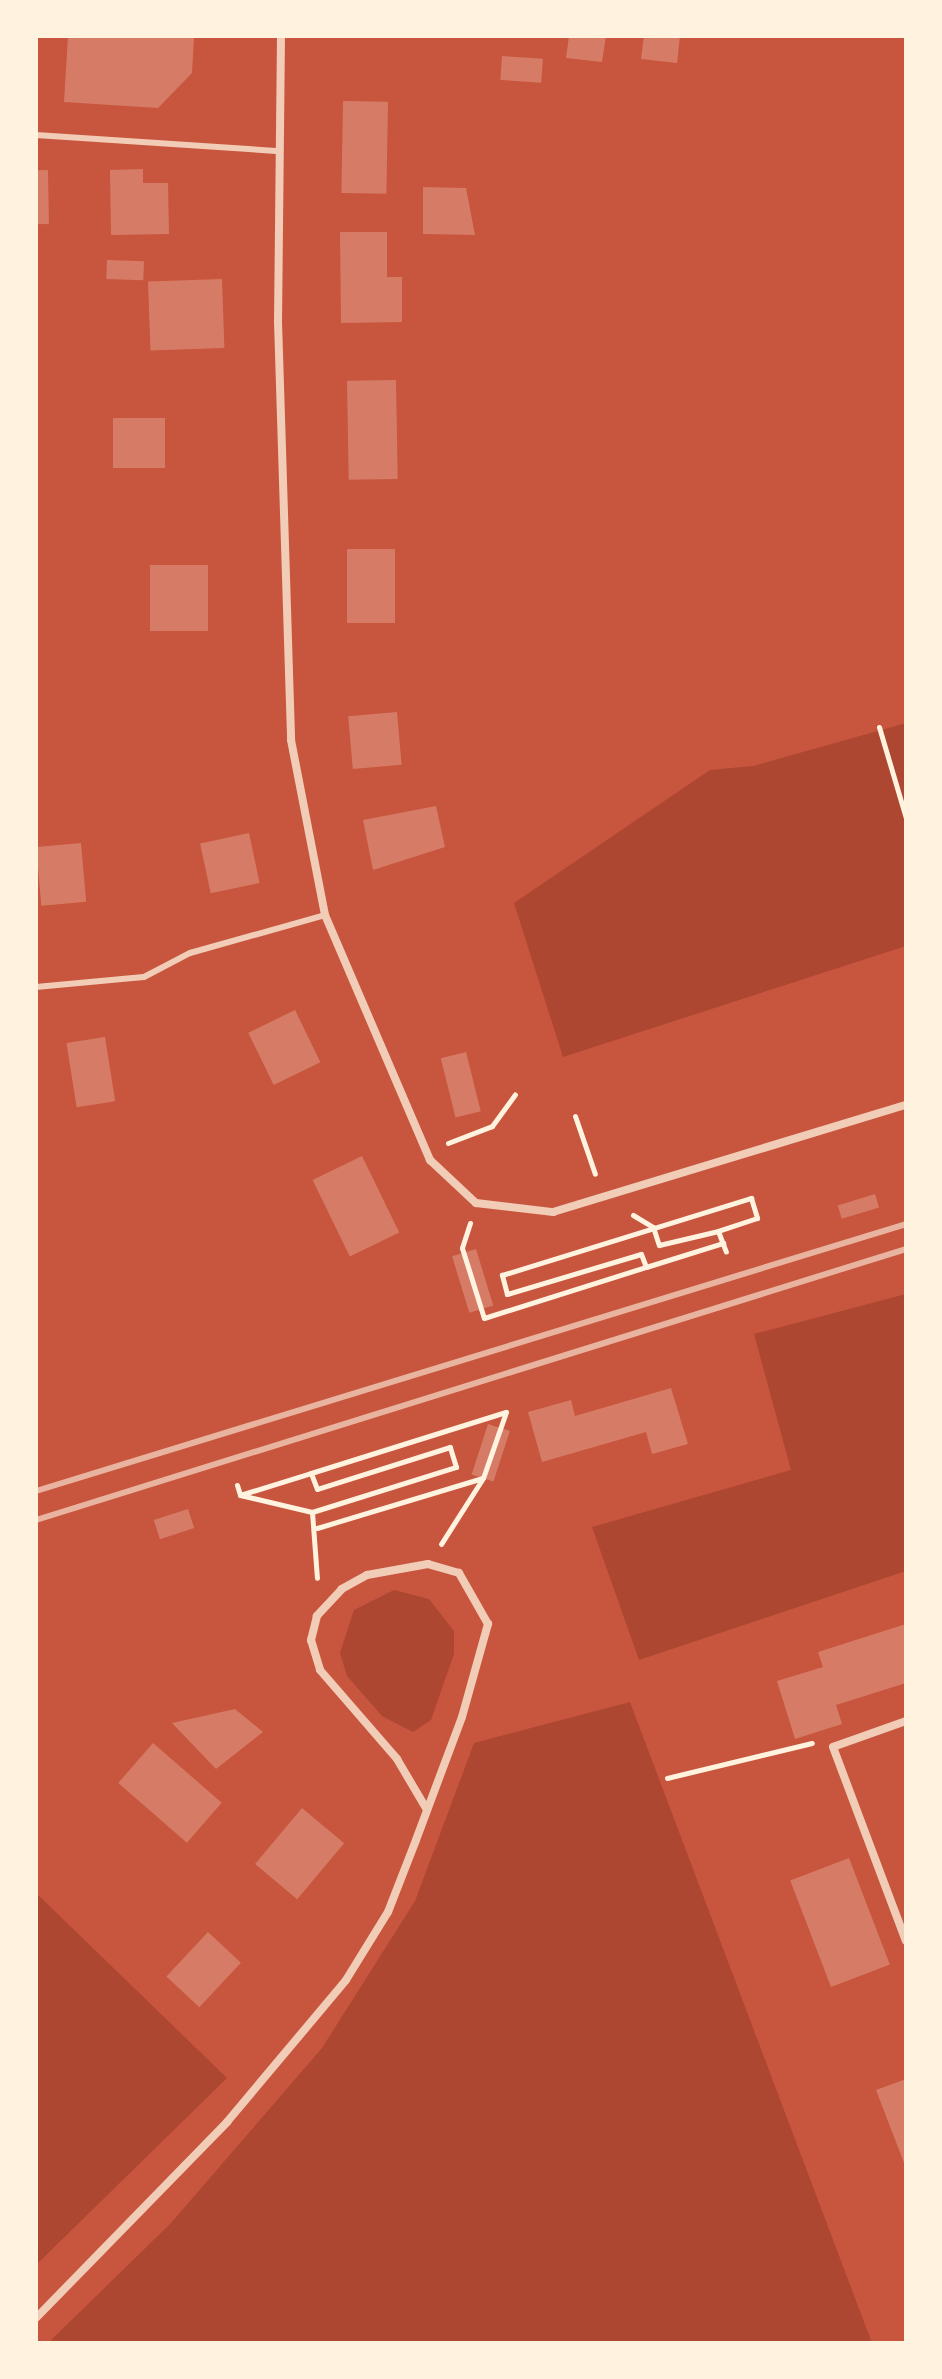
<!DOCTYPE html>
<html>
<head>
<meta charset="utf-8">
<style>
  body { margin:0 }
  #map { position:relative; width:942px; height:2379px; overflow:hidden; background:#c8553d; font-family:"PT Sans",sans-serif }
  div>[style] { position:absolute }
  .green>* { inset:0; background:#ae4732 }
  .building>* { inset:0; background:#d67c66; transform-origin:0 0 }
  .path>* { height:5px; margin:-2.5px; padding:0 2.5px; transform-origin:2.5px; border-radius:2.5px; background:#fff3e0 }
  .service>* { height:6px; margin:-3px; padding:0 3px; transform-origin:3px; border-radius:3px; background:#f1ccb7 }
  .minor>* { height:8px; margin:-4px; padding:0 4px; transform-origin:4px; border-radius:4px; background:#f1ccb7 }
  .rail>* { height:6px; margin:-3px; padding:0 3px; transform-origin:3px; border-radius:3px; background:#e9b49f }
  span { translate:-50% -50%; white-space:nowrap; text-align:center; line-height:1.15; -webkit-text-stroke:7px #fff3e0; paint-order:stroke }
  .frame { position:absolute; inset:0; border:38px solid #fff3e0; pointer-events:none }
</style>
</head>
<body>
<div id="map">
  <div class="green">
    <i style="clip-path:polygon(906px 723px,906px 946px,563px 1057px,514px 903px,710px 770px,753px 766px)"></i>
    <i style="clip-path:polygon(906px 1294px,906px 1571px,639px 1660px,592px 1527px,791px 1470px,754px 1334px)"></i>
    <i style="clip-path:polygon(394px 1590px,429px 1599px,454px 1631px,454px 1654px,431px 1720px,413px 1732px,382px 1716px,347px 1676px,340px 1653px,354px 1610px)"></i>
    <i style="clip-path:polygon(630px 1702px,872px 2343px,48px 2343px,171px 2223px,322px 2048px,415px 1901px,474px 1743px)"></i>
    <i style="clip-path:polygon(36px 1893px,227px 2078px,36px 2265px)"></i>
  </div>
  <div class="building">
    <i style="clip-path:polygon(68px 36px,194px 36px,192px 73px,158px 108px,64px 102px)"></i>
    <i style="clip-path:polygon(569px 36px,606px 36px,602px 62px,566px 58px)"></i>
    <i style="clip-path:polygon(644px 36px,680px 36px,677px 63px,641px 59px)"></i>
    <i style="left:502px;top:56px;width:41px;height:24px;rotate:4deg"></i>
    <i style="left:343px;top:101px;width:45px;height:92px;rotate:1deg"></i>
    <i style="clip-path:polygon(143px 169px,143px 183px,168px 183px,169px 234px,111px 235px,110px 170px)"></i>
    <i style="left:48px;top:170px;width:54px;height:12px;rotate:89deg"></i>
    <i style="clip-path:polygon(423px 187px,466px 188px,475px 235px,423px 234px)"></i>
    <i style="clip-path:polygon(340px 232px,387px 232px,387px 277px,402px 277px,402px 322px,341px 323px)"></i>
    <i style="left:107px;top:260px;width:37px;height:19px;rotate:2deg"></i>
    <i style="left:222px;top:279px;width:69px;height:74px;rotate:88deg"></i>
    <i style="left:396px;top:380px;width:99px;height:49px;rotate:89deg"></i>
    <i style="left:113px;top:418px;width:52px;height:50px"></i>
    <i style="left:347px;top:549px;width:48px;height:74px"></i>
    <i style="left:208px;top:565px;width:66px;height:58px;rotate:90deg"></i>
    <i style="left:397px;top:712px;width:53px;height:49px;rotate:85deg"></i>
    <i style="clip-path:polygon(436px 806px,445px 847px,373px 870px,363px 820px)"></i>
    <i style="left:249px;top:833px;width:51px;height:50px;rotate:78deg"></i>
    <i style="left:81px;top:843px;width:59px;height:45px;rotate:85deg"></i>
    <i style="left:295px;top:1010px;width:58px;height:52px;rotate:64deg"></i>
    <i style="left:105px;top:1037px;width:65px;height:39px;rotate:81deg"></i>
    <i style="left:466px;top:1052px;width:61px;height:26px;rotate:76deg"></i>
    <i style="left:362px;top:1156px;width:85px;height:55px;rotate:64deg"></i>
    <i style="left:875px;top:1194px;width:14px;height:39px;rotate:73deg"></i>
    <i style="left:476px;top:1249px;width:59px;height:25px;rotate:73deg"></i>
    <i style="clip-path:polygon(671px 1388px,688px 1444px,652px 1454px,646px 1432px,542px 1462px,528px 1412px,571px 1400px,575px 1416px)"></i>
    <i style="left:488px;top:1424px;width:23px;height:53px;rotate:18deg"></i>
    <i style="left:188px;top:1509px;width:20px;height:36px;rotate:72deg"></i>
    <i style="clip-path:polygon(906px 1624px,906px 1683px,836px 1705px,842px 1724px,795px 1739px,777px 1681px,823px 1667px,818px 1652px)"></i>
    <i style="clip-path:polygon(235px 1709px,263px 1732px,216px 1769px,172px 1723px)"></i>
    <i style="left:153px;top:1743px;width:91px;height:53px;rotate:41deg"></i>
    <i style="left:302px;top:1808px;width:55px;height:73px;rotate:40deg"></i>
    <i style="left:849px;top:1858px;width:114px;height:63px;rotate:69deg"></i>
    <i style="left:208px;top:1932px;width:45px;height:61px;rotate:43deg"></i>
    <i style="clip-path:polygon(906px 2079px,906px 2168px,876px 2090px)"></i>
  </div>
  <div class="path">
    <i style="left:879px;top:727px;width:95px;rotate:73.5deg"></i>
    <i style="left:575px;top:1116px;width:61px;rotate:71deg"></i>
    <i style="left:448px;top:1143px;width:47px;rotate:-21.1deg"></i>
    <i style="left:492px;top:1126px;width:39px;rotate:-54deg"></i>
    <i style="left:633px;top:1215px;width:23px;rotate:31deg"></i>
    <i style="left:653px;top:1227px;width:19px;rotate:72deg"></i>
    <i style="left:659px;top:1245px;width:61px;rotate:-13.3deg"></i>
    <i style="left:470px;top:1223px;width:26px;rotate:108deg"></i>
    <i style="left:462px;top:1248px;width:73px;rotate:72.6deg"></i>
    <i style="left:484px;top:1318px;width:170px;rotate:-17.5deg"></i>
    <i style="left:646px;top:1267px;width:14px;rotate:-111deg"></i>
    <i style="left:641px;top:1254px;width:140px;rotate:163.4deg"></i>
    <i style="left:507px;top:1294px;width:20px;rotate:-105deg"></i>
    <i style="left:502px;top:1275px;width:261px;rotate:-17.2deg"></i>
    <i style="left:751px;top:1198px;width:21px;rotate:73deg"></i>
    <i style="left:757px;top:1218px;width:41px;rotate:161.6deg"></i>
    <i style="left:718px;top:1231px;width:22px;rotate:69deg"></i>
    <i style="left:646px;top:1267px;width:81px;rotate:-17.3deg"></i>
    <i style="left:483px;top:1478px;width:70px;rotate:-70.8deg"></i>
    <i style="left:237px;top:1485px;width:10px;rotate:73deg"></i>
    <i style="left:240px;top:1495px;width:74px;rotate:13.3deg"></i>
    <i style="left:312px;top:1512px;width:151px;rotate:-17.4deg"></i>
    <i style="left:456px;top:1467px;width:21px;rotate:-107deg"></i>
    <i style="left:450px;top:1447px;width:139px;rotate:162.5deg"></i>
    <i style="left:317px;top:1489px;width:17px;rotate:-111deg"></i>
    <i style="left:311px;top:1473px;width:204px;rotate:-17.4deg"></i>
    <i style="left:240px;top:1495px;width:74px;rotate:-17.2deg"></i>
    <i style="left:312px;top:1512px;width:66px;rotate:85.7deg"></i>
    <i style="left:317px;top:1528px;width:173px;rotate:-16.8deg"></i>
    <i style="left:483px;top:1478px;width:78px;rotate:122.5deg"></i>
    <i style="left:667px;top:1778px;width:149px;rotate:-13.6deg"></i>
  </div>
  <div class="service">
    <i style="left:36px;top:135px;width:244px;rotate:3.8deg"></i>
    <i style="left:36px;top:987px;width:108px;rotate:-5.3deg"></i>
    <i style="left:144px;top:977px;width:52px;rotate:-27.6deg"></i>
    <i style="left:190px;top:953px;width:140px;rotate:-15.7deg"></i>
  </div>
  <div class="minor">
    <i style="left:281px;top:36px;width:286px;rotate:90.6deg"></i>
    <i style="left:278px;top:322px;width:418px;rotate:88.2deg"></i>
    <i style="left:291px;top:740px;width:178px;rotate:79deg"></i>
    <i style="left:325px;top:915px;width:267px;rotate:66.8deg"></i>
    <i style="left:430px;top:1160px;width:63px;rotate:43.1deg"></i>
    <i style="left:476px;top:1203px;width:78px;rotate:6.7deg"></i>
    <i style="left:553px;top:1212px;width:369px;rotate:-16.9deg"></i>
    <i style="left:906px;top:1721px;width:77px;rotate:160.4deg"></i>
    <i style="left:833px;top:1747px;width:207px;rotate:69.4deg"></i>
    <i style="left:36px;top:2318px;width:274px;rotate:-45.7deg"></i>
    <i style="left:227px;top:2122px;width:185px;rotate:-50deg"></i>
    <i style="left:346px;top:1980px;width:80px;rotate:-58.3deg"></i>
    <i style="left:388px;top:1912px;width:77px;rotate:-68.7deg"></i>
    <i style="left:416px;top:1840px;width:131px;rotate:-69.5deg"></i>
    <i style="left:462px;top:1717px;width:97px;rotate:-74.4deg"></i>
    <i style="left:488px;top:1624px;width:59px;rotate:-119.6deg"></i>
    <i style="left:459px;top:1573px;width:32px;rotate:-164deg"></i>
    <i style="left:428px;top:1564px;width:62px;rotate:169.8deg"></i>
    <i style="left:367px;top:1575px;width:29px;rotate:151deg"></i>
    <i style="left:342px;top:1589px;width:37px;rotate:133deg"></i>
    <i style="left:317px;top:1616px;width:25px;rotate:104deg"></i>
    <i style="left:311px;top:1640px;width:31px;rotate:73deg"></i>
    <i style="left:320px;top:1670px;width:118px;rotate:49.1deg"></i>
    <i style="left:397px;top:1759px;width:59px;rotate:59.5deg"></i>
  </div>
  <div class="rail">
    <i style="left:36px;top:1491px;width:910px;rotate:-17.06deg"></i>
    <i style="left:36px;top:1520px;width:911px;rotate:-17.3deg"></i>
  </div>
  <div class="frame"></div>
</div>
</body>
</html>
